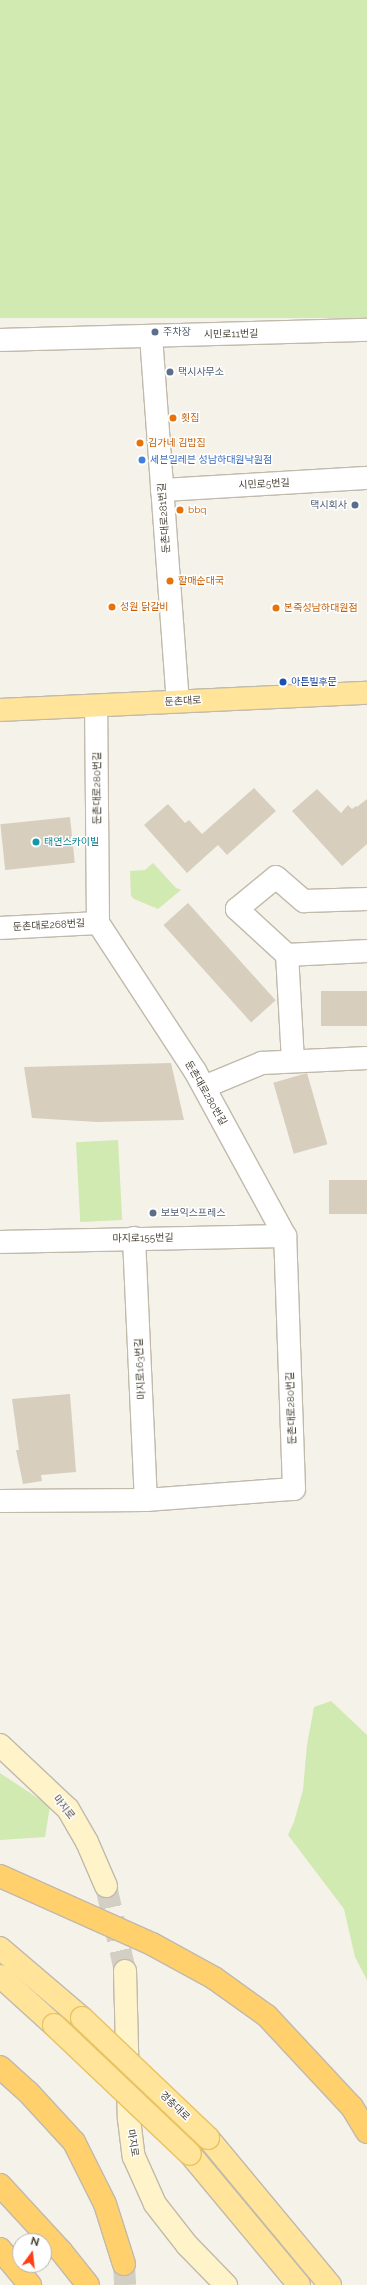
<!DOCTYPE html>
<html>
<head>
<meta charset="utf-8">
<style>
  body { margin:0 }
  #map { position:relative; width:367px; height:2285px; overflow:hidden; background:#f5f2e9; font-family:Raleway,"Noto Sans KR",sans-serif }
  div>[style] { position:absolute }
  .green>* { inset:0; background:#d0eab1; transform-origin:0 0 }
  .building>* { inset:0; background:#d7cebe; transform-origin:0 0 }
  .secondary-tunnel>* { height:22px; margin-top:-11px; transform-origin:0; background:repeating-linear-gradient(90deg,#d3cfc5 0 22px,transparent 0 33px) }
  .highway-tunnel>* { height:22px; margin-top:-11px; transform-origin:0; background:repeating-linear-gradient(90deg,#d3cfc5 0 22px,transparent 0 33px) }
  .roads { filter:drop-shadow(1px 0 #c1baab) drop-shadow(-1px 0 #c1baab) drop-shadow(0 1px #c1baab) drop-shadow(0 -1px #c1baab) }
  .street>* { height:22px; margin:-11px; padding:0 11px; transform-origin:11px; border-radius:11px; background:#fff }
  .secondary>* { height:22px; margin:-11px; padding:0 11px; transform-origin:11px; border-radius:11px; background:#fff3ca }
  .primary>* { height:22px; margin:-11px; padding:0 11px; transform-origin:11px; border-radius:11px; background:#ffe499 }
  .highway>* { height:22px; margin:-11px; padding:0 11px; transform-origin:11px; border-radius:11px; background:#ffd06b }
  .bridges { filter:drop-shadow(1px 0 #e8c364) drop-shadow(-1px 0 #e8c364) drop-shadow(0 1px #e8c364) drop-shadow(0 -1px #e8c364) }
  .primary-bridge>* { height:22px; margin:-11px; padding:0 11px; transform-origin:11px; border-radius:11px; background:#ffe499 }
  .dots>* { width:11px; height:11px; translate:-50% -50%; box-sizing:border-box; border:2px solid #fff; border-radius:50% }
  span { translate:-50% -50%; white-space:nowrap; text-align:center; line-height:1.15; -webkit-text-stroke:3px #fff; paint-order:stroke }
  .service-label { font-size:10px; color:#4e5e75 }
  .left { translate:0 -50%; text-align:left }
  .right { translate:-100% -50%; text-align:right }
  .street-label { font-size:10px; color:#494337 }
  .food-label { font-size:10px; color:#c56008 }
  .shop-label { font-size:10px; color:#366cbe }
  .transit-label { font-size:10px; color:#164399 }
  .culture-label { font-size:10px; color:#0d838f }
  .north { position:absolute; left:12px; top:2233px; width:40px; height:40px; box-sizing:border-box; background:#fff; border:1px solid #b6b4af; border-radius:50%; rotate:15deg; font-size:11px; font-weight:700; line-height:16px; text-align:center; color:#494337 }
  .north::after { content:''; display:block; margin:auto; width:14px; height:18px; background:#ff3e17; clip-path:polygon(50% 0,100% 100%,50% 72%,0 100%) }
</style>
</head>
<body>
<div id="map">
  <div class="green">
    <i style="left:0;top:0;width:367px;height:318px"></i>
    <i style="clip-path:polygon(153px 863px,176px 888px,181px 890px,158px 909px,134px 899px,131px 896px,130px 871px,145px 870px)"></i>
    <i style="left:118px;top:1140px;width:80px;height:42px;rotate:87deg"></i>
    <i style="clip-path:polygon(331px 1701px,367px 1735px,367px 1980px,355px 1957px,344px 1909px,288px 1835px,294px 1822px,303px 1790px,307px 1745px,314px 1707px)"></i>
    <i style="clip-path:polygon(0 1773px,50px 1806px,45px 1837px,0 1840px)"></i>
  </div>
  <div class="building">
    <i style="clip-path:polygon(254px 788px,276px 811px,227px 855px,218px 845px,187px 873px,144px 825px,168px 804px,185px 823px,189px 820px,202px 834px)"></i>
    <i style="clip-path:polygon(317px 789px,341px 813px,348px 805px,352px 809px,356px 806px,357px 807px,367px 799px,367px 844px,342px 866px,292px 811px)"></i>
    <i style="left:70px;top:817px;width:46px;height:70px;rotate:84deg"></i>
    <i style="left:188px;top:903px;width:131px;height:33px;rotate:48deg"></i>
    <i style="left:367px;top:991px;width:35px;height:46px;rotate:90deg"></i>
    <i style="clip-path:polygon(171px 1063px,184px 1120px,97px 1122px,32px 1118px,24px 1067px)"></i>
    <i style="left:307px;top:1073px;width:74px;height:35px;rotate:74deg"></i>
    <i style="left:367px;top:1180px;width:34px;height:38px;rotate:90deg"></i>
    <i style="clip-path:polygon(70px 1394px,76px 1472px,41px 1475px,42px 1481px,23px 1484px,16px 1450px,19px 1450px,12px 1399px)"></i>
  </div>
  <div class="secondary-tunnel">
    <i style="left:106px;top:1886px;width:87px;rotate:77.4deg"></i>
  </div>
  <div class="highway-tunnel">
    <i style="left:124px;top:2264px;width:21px;rotate:87deg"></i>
  </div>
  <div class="roads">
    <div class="street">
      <i style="left:151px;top:336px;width:366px;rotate:85.8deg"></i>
      <i style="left:0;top:340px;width:367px;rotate:-1.6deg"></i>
      <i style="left:162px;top:490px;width:205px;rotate:-3.4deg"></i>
      <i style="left:0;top:928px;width:98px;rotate:-2.9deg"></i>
      <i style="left:287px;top:955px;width:68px;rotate:-137.4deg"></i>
      <i style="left:237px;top:909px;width:50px;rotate:-39.4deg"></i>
      <i style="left:276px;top:877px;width:37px;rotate:41deg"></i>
      <i style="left:304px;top:901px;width:63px;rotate:-1.8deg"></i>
      <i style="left:293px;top:1061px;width:106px;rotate:-93.2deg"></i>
      <i style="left:287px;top:955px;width:80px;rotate:-2.9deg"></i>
      <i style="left:204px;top:1087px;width:63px;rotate:-22.5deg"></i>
      <i style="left:262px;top:1063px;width:105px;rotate:-2.7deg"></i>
      <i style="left:134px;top:1238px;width:262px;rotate:87.4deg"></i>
      <i style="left:0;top:1242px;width:285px;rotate:-1.2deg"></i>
      <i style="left:0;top:1501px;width:146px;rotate:-0.4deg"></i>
      <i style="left:146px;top:1500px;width:148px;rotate:-4.3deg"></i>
      <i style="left:294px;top:1489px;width:253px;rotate:-92deg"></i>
      <i style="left:285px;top:1236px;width:188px;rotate:-118.6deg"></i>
      <i style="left:195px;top:1071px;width:177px;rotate:-123.2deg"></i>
      <i style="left:98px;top:923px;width:216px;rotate:-90.5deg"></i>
    </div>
    <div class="secondary">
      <i style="left:0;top:1745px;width:93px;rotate:43.3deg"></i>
      <i style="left:68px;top:1809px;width:38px;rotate:60deg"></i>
      <i style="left:87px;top:1842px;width:48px;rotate:66.6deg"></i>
      <i style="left:125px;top:1971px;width:148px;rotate:88.5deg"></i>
      <i style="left:129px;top:2119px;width:38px;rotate:83deg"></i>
      <i style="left:134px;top:2157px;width:51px;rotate:65.9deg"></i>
      <i style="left:155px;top:2204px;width:52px;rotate:52deg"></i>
      <i style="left:187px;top:2245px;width:56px;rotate:45.7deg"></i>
    </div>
    <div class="primary">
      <i style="left:0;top:710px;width:367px;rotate:-2.7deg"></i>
      <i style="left:0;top:1948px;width:108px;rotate:40.5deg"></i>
      <i style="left:0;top:1976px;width:73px;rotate:42.2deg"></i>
      <i style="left:208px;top:2138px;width:191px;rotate:50.3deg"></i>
      <i style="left:190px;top:2154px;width:170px;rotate:50.2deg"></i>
    </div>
    <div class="highway">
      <i style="left:0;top:1876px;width:167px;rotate:24.1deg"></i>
      <i style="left:152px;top:1944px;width:71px;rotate:28.7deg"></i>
      <i style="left:214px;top:1978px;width:65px;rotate:35.6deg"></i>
      <i style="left:267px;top:2016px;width:125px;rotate:47deg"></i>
      <i style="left:352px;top:2107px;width:29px;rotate:59deg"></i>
      <i style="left:0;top:2067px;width:38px;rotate:42deg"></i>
      <i style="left:28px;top:2092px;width:68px;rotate:47.4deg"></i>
      <i style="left:74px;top:2142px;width:69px;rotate:63.4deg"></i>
      <i style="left:105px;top:2204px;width:63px;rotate:72.4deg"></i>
      <i style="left:0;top:2185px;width:90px;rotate:47.3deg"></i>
      <i style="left:61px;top:2251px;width:43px;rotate:51.5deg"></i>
      <i style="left:0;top:2249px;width:47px;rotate:50.2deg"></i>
    </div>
  </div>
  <div class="bridges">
    <div class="primary-bridge">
      <i style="left:82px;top:2018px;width:174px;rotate:43.6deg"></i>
      <i style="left:54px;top:2025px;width:187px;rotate:43.5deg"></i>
    </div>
  </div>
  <div class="dots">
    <i style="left:155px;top:332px;background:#5c6f8a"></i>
    <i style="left:170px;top:372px;background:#5c6f8a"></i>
    <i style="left:173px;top:418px;background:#e8710a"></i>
    <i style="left:140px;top:443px;background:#e8710a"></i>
    <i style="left:142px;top:460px;background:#3f7fe0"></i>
    <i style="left:355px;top:505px;background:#5c6f8a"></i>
    <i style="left:180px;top:510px;background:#e8710a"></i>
    <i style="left:170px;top:581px;background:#e8710a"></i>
    <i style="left:112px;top:607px;background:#e8710a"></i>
    <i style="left:276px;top:608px;background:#e8710a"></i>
    <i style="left:283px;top:682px;background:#1a4fb4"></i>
    <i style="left:36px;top:842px;background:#0f9aa8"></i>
    <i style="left:153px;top:1213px;background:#5c6f8a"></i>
  </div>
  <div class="service-label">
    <span class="left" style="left:163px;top:332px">주차장</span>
    <span class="left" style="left:178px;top:372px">택시사무소</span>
    <span class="right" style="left:347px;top:505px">택시회사</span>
    <span class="left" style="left:161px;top:1213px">보보익스프레스</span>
  </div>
  <div class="street-label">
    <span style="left:231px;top:334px;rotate:-1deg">시민로11번길</span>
    <span style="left:264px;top:484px;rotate:-3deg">시민로5번길</span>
    <span style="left:164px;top:518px;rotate:-94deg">둔촌대로281번길</span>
    <span style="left:183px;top:701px;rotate:-3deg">둔촌대로</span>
    <span style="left:97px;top:788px;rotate:-90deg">둔촌대로280번길</span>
    <span style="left:49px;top:925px;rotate:-3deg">둔촌대로268번길</span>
    <span style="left:206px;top:1093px;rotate:60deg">둔촌대로280번길</span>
    <span style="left:143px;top:1238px;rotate:-1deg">마지로155번길</span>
    <span style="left:140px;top:1369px;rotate:-93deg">마지로163번길</span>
    <span style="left:291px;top:1408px;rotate:-92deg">둔촌대로280번길</span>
    <span style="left:64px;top:1807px;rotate:52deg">마지로</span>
    <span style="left:175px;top:2106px;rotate:44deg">경충대로</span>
    <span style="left:133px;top:2143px;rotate:80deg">마지로</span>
  </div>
  <div class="food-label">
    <span class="left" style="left:181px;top:418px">횟집</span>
    <span class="left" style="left:148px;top:443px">김가네 김밥집</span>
    <span class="left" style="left:188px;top:510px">bbq</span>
    <span class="left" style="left:178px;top:581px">할매순대국</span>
    <span class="left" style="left:120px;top:607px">성원 닭갈비</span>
    <span class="left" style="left:284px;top:608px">본죽성남하대원점</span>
  </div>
  <div class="shop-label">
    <span class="left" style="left:150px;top:460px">세븐일레븐 성남하대원낙원점</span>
  </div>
  <div class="transit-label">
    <span class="left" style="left:291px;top:682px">아튼빌후문</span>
  </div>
  <div class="culture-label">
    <span class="left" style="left:44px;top:842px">태연스카이빌</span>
  </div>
  <div class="north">N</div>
</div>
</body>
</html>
